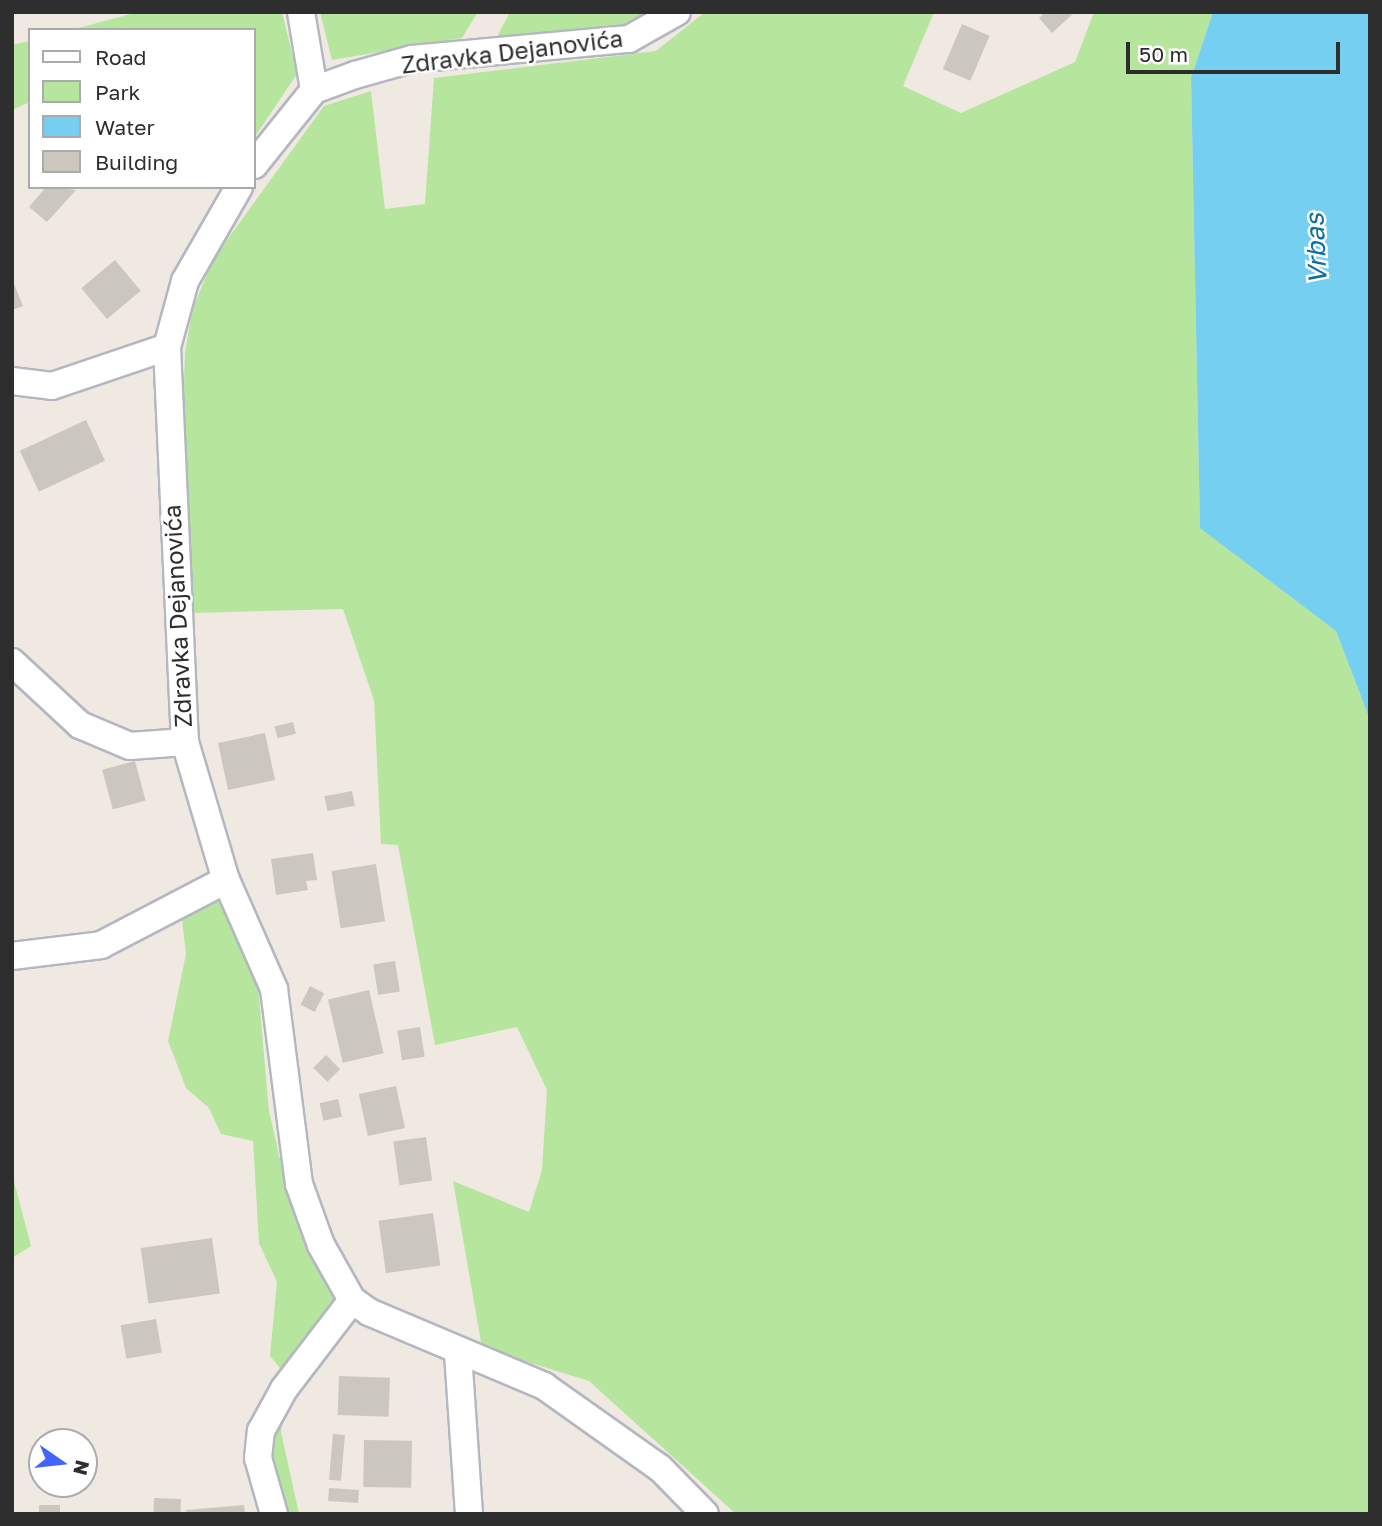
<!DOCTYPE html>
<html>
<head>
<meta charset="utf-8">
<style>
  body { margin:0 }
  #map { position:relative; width:1382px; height:1526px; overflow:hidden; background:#efe9e1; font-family:"Golos Text",sans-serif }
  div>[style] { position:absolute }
  .green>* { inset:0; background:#b6e59e }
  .water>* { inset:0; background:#75cff0 }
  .building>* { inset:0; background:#cbc7bf; transform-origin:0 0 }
  .roads { filter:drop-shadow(2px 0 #b4b7c1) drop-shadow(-2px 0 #b4b7c1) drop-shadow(0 2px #b4b7c1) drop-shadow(0 -2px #b4b7c1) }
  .street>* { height:26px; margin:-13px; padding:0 13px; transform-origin:13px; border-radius:13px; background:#fff }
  span { translate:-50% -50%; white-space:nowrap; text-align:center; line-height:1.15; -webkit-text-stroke:5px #fff; paint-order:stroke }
  .street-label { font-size:24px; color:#2e2e2e }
  .water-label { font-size:26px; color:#0d6fa3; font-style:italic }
  .frame { position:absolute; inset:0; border:14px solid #2e2e2e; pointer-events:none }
  .legend { position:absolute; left:28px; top:28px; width:228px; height:161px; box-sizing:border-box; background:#fff; border:2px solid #ababab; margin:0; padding:9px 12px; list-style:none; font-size:21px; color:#2e2e2e }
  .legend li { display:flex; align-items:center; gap:14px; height:35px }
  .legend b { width:35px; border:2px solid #ababab }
  .north { position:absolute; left:28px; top:1428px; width:70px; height:70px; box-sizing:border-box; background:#fff; border:2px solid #ababab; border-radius:50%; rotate:104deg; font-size:19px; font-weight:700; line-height:28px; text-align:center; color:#2e2e2e }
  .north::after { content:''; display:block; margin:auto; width:24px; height:32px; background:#4264fb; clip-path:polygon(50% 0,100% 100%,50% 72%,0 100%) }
  .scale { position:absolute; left:1126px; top:42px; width:214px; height:32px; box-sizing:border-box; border:4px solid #2e2e2e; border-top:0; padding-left:9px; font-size:21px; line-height:24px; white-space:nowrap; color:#2e2e2e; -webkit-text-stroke:5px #fff; paint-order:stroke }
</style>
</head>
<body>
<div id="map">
  <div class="green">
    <i style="clip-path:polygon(138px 12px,282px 12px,297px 74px,254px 138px,254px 30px,71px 30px)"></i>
    <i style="clip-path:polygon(320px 12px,478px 12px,462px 38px,332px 60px)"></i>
    <i style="clip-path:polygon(510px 12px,656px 12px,615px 28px,497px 37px)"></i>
    <i style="clip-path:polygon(705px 12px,934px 12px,903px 86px,961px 113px,1075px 62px,1094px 12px,1213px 12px,1191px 78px,1200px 527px,1336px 631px,1370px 720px,1370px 1514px,736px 1514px,589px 1381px,482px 1348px,453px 1181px,529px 1212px,542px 1170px,547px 1090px,517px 1027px,435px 1045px,398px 845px,381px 844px,374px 700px,343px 609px,191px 613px,181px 475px,185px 353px,192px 310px,214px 258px,324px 106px,371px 91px,385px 209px,425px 204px,434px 78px,656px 51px)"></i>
    <i style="clip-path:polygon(30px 41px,30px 102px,12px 110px,12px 45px)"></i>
    <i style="clip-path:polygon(220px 899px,257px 976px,269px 1111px,287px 1190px,337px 1303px,281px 1369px,270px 1356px,277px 1282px,259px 1243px,253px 1141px,221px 1134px,209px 1108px,186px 1088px,168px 1041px,186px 954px,182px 919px)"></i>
    <i style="clip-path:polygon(12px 1174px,31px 1246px,12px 1258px)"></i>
    <i style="clip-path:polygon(283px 1419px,281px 1432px,299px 1514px,286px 1514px,268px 1445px)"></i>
  </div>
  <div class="water">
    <i style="clip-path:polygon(1213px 12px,1370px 12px,1370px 720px,1336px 631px,1200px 528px,1191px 78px)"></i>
  </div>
  <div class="building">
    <i style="clip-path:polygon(1045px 12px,1075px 12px,1052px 33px,1039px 18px)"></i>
    <i style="left:962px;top:24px;width:30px;height:49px;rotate:23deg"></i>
    <i style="clip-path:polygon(46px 187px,76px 190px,47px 222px,29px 207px)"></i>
    <i style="left:115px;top:260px;width:40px;height:44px;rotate:50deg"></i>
    <i style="clip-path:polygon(12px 279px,23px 306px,12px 310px)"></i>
    <i style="left:86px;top:420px;width:45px;height:73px;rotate:65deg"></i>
    <i style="left:293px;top:722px;width:12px;height:19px;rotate:76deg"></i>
    <i style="left:265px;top:733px;width:48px;height:48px;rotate:78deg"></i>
    <i style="left:135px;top:761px;width:41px;height:34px;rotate:75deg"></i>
    <i style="left:352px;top:791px;width:15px;height:28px;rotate:79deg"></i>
    <i style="clip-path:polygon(313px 853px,317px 880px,306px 881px,308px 890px,276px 895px,271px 859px)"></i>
    <i style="left:376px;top:864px;width:58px;height:45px;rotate:81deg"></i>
    <i style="left:395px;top:961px;width:31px;height:22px;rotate:81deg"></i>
    <i style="left:310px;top:986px;width:16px;height:21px;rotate:27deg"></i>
    <i style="left:369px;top:990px;width:65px;height:42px;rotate:77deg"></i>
    <i style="left:420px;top:1027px;width:30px;height:23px;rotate:81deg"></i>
    <i style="left:326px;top:1055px;width:20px;height:18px;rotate:45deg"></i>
    <i style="left:396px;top:1086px;width:43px;height:38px;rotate:78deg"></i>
    <i style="left:338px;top:1099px;width:18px;height:19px;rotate:77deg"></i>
    <i style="left:426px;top:1137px;width:44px;height:33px;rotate:82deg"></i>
    <i style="left:433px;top:1213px;width:53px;height:55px;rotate:82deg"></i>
    <i style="left:212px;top:1238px;width:56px;height:72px;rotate:82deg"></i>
    <i style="left:156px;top:1319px;width:34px;height:36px;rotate:80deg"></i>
    <i style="left:339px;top:1376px;width:51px;height:39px;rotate:2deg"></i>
    <i style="left:333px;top:1434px;width:12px;height:46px;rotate:5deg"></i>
    <i style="left:364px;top:1440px;width:48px;height:47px;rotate:1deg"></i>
    <i style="left:329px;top:1488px;width:30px;height:13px;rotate:4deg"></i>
    <i style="left:154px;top:1498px;width:27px;height:16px;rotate:2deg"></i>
    <i style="left:39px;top:1505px;width:21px;height:9px"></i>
    <i style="clip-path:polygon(244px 1505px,245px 1514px,187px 1514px,186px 1510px)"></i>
  </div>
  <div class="roads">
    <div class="street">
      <i style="left:301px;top:12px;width:79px;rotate:80.5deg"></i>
      <i style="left:254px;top:165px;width:96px;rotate:-51.3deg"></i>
      <i style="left:314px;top:90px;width:44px;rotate:-20.1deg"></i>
      <i style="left:355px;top:75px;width:59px;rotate:-15.7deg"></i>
      <i style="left:412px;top:59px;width:218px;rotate:-5.3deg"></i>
      <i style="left:629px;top:39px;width:55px;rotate:-29.4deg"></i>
      <i style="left:167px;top:347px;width:395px;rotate:87.4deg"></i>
      <i style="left:185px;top:742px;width:144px;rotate:73.5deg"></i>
      <i style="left:226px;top:880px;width:119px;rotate:66.2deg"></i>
      <i style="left:274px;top:989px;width:197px;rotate:82.7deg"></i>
      <i style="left:299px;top:1184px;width:65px;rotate:70.2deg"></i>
      <i style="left:321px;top:1245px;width:63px;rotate:60.6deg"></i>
      <i style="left:352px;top:1300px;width:21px;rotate:35deg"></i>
      <i style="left:369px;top:1312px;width:190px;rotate:22.9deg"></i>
      <i style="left:544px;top:1386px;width:142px;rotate:35.3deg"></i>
      <i style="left:660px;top:1468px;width:64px;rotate:45.6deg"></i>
      <i style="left:12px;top:381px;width:40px;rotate:7.1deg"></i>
      <i style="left:52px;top:386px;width:121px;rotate:-18.7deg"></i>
      <i style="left:167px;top:347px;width:68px;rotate:-74.7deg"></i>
      <i style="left:185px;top:281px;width:108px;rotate:-60.1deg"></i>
      <i style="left:12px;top:662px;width:93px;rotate:42.8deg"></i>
      <i style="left:80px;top:725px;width:54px;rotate:22.8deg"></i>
      <i style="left:130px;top:746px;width:55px;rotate:-4.2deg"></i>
      <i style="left:12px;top:956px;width:90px;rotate:-7deg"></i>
      <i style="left:101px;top:945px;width:141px;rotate:-27.5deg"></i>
      <i style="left:458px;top:1353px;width:161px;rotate:86.1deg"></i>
      <i style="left:274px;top:1514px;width:58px;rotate:-105.9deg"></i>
      <i style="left:258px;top:1458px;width:27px;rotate:-84deg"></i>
      <i style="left:261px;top:1431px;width:48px;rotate:-61.3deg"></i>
      <i style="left:284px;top:1389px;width:112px;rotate:-52.6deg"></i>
    </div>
  </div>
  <div class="street-label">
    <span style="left:512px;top:51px;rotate:-7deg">Zdravka Dejanovića</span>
    <span style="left:177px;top:616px;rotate:-93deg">Zdravka Dejanovića</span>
  </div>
  <div class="water-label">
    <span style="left:1316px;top:249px;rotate:-93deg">Vrbas</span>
  </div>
  <div class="frame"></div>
  <ul class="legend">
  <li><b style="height:9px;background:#fff"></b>Road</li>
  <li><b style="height:19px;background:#b6e59e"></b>Park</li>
  <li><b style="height:19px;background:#75cff0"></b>Water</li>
  <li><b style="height:19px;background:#cbc7bf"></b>Building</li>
  </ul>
  <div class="north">N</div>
  <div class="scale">50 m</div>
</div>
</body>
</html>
